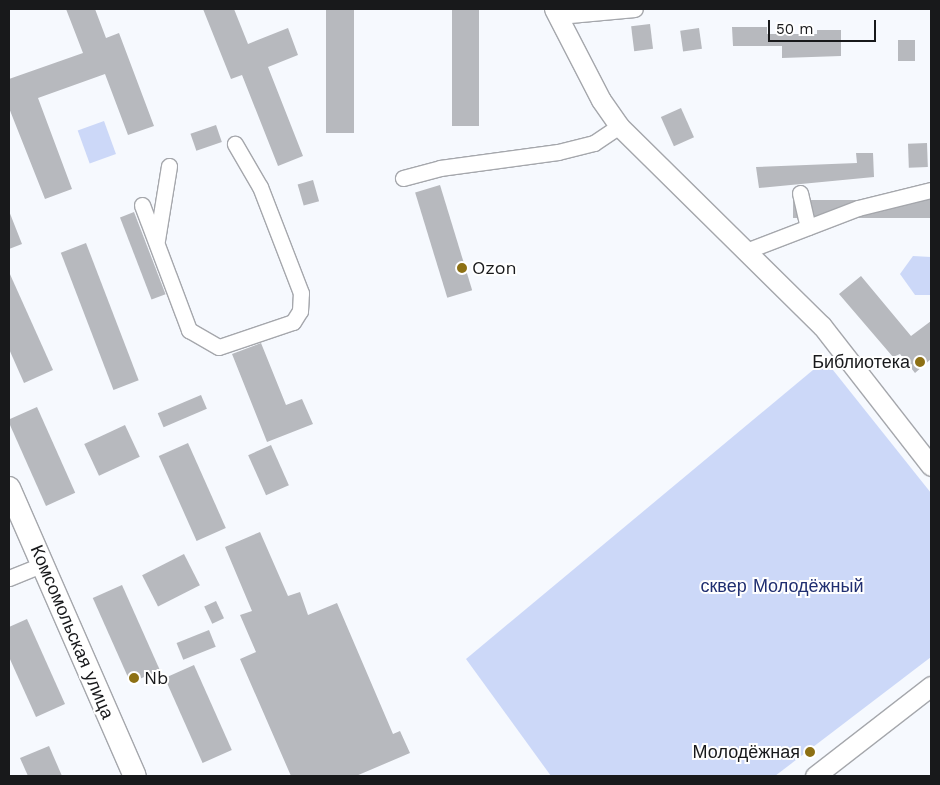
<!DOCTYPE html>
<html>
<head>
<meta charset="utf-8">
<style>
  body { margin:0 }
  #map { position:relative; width:940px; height:785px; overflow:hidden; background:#f6f9fe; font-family:"Work Sans",sans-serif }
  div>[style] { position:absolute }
  .green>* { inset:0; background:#ccd8f8; transform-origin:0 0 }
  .building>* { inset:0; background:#b7b9be; transform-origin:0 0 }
  .roads { filter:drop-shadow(1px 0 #a5a7ac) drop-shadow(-1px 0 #a5a7ac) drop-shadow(0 1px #a5a7ac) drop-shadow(0 -1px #a5a7ac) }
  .minor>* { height:15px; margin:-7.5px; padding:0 7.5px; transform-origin:7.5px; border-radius:7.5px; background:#fff }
  .tertiary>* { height:19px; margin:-9.5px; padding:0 9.5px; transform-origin:9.5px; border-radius:9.5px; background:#fff }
  .secondary>* { height:22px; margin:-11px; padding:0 11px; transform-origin:11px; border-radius:11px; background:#fff }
  .dots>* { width:14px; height:14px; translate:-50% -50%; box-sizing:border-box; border:2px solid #fff; border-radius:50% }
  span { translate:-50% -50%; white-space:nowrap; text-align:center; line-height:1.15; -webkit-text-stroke:4px #fff; paint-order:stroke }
  .poi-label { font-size:18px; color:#18191b }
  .left { translate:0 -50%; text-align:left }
  .right { translate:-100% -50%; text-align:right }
  .park-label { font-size:18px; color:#202f71 }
  .street-label { font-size:18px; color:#18191b }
  .frame { position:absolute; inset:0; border:10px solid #18191b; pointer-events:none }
  .scale { position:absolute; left:768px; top:20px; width:108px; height:22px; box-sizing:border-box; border:2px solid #18191b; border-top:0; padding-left:6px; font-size:15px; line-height:18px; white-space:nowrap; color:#18191b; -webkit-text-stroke:4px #fff; paint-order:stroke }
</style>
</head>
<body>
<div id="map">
  <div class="green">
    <i style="left:104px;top:121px;width:35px;height:28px;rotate:70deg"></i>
    <i style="clip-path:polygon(913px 256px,931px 257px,931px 295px,915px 295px,900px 274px)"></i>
    <i style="clip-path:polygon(825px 360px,931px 493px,931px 657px,775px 776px,551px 776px,466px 659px)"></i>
  </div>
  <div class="building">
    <i style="clip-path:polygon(66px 9px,95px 9px,106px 38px,119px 33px,154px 126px,128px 135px,105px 74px,38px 98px,72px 189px,45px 199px,9px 108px,9px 79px,83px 53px)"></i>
    <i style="clip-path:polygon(203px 9px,234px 9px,248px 44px,288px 28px,298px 55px,268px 67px,303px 156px,278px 166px,242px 75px,231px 79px)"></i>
    <i style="left:326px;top:9px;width:28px;height:124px"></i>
    <i style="left:452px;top:9px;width:27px;height:117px"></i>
    <i style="left:650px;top:24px;width:25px;height:19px;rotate:83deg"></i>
    <i style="clip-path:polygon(732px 27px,767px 27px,767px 34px,817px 34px,817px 30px,841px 30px,841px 56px,782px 58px,782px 46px,733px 46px)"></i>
    <i style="left:699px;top:28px;width:21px;height:19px;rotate:82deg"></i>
    <i style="left:898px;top:40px;width:17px;height:21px"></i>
    <i style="left:681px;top:108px;width:32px;height:22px;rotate:66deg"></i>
    <i style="left:216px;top:125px;width:18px;height:27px;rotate:71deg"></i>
    <i style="left:927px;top:143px;width:24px;height:19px;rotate:88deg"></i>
    <i style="clip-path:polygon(856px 153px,873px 153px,874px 177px,759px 188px,756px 167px,857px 163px)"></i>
    <i style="left:313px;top:180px;width:22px;height:16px;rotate:74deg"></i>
    <i style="left:440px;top:185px;width:110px;height:26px;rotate:73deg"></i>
    <i style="left:931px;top:200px;width:18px;height:138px;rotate:90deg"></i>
    <i style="clip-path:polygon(9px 211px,22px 244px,9px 249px)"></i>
    <i style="left:134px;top:212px;width:88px;height:15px;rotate:69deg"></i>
    <i style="left:86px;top:243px;width:147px;height:27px;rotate:69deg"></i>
    <i style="clip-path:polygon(9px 272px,53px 370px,24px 383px,9px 349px)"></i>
    <i style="clip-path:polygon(861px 276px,911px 336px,931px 321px,931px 359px,915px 373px,900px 354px,893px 357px,839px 294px)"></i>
    <i style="clip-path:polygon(261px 343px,286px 405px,302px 399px,313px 424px,267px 442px,232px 354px)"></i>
    <i style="left:201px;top:395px;width:15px;height:47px;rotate:67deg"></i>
    <i style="left:37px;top:407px;width:94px;height:32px;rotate:66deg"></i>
    <i style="left:125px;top:425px;width:35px;height:45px;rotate:65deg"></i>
    <i style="left:188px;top:443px;width:93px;height:32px;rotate:66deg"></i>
    <i style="left:271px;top:445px;width:44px;height:25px;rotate:66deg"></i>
    <i style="clip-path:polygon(260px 532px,288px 596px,300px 592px,308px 615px,337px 603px,393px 734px,400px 731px,410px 753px,356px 776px,291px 776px,240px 659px,256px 652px,240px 615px,252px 611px,225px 547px)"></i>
    <i style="left:184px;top:554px;width:35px;height:47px;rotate:63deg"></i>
    <i style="left:122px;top:585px;width:93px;height:32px;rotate:66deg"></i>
    <i style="left:216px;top:601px;width:19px;height:13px;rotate:65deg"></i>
    <i style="clip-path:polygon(27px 619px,65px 704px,36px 717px,9px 657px,9px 627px)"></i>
    <i style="left:209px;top:630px;width:18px;height:35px;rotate:68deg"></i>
    <i style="left:194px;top:665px;width:93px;height:32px;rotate:66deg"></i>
    <i style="clip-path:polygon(49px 746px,62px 776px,28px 776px,20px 758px)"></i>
  </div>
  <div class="roads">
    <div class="minor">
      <i style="left:559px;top:16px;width:76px;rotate:-5.3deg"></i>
      <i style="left:403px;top:178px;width:38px;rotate:-15deg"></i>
      <i style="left:440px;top:168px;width:119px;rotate:-7.7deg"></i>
      <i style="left:558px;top:152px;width:37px;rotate:-14deg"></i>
      <i style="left:594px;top:143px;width:30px;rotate:-34deg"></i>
      <i style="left:800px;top:193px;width:35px;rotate:77deg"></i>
      <i style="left:142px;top:205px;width:134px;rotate:69.4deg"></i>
      <i style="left:189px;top:330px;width:34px;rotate:30deg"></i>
      <i style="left:219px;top:347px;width:78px;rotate:-18.7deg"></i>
      <i style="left:293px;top:322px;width:13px;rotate:-58deg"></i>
      <i style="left:300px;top:311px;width:18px;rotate:-87deg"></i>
      <i style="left:301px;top:293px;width:114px;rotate:-111.1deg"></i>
      <i style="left:260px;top:187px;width:50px;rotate:-120.2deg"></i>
      <i style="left:157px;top:240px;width:75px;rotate:-80.8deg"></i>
      <i style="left:746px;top:251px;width:120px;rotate:-21deg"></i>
      <i style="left:858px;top:208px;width:75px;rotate:-13.9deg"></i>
      <i style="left:9px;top:578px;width:35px;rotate:-22deg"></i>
    </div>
    <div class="tertiary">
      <i style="left:554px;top:9px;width:102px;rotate:62.7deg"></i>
      <i style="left:601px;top:100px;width:32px;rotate:55deg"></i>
      <i style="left:619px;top:126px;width:285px;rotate:44.6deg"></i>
      <i style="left:822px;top:326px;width:177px;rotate:52.1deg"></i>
      <i style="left:815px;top:776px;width:147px;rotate:-37.8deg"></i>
    </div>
    <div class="secondary">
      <i style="left:9px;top:488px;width:314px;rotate:66.4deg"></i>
    </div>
  </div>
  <div class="dots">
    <i style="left:462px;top:268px;background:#8d7014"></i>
    <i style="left:920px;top:362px;background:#8d7014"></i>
    <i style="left:134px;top:678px;background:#8d7014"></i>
    <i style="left:810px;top:752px;background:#8d7014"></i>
  </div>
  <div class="poi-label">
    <span class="left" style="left:472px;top:268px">Ozon</span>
    <span class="right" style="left:910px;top:362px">Библиотека</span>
    <span class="left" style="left:144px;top:678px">Nb</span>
    <span class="right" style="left:800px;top:752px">Молодёжная</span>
  </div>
  <div class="park-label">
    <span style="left:782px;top:586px">сквер Молодёжный</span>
  </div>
  <div class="street-label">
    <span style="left:72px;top:632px;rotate:67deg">Комсомольская улица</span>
  </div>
  <div class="frame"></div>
  <div class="scale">50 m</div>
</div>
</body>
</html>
